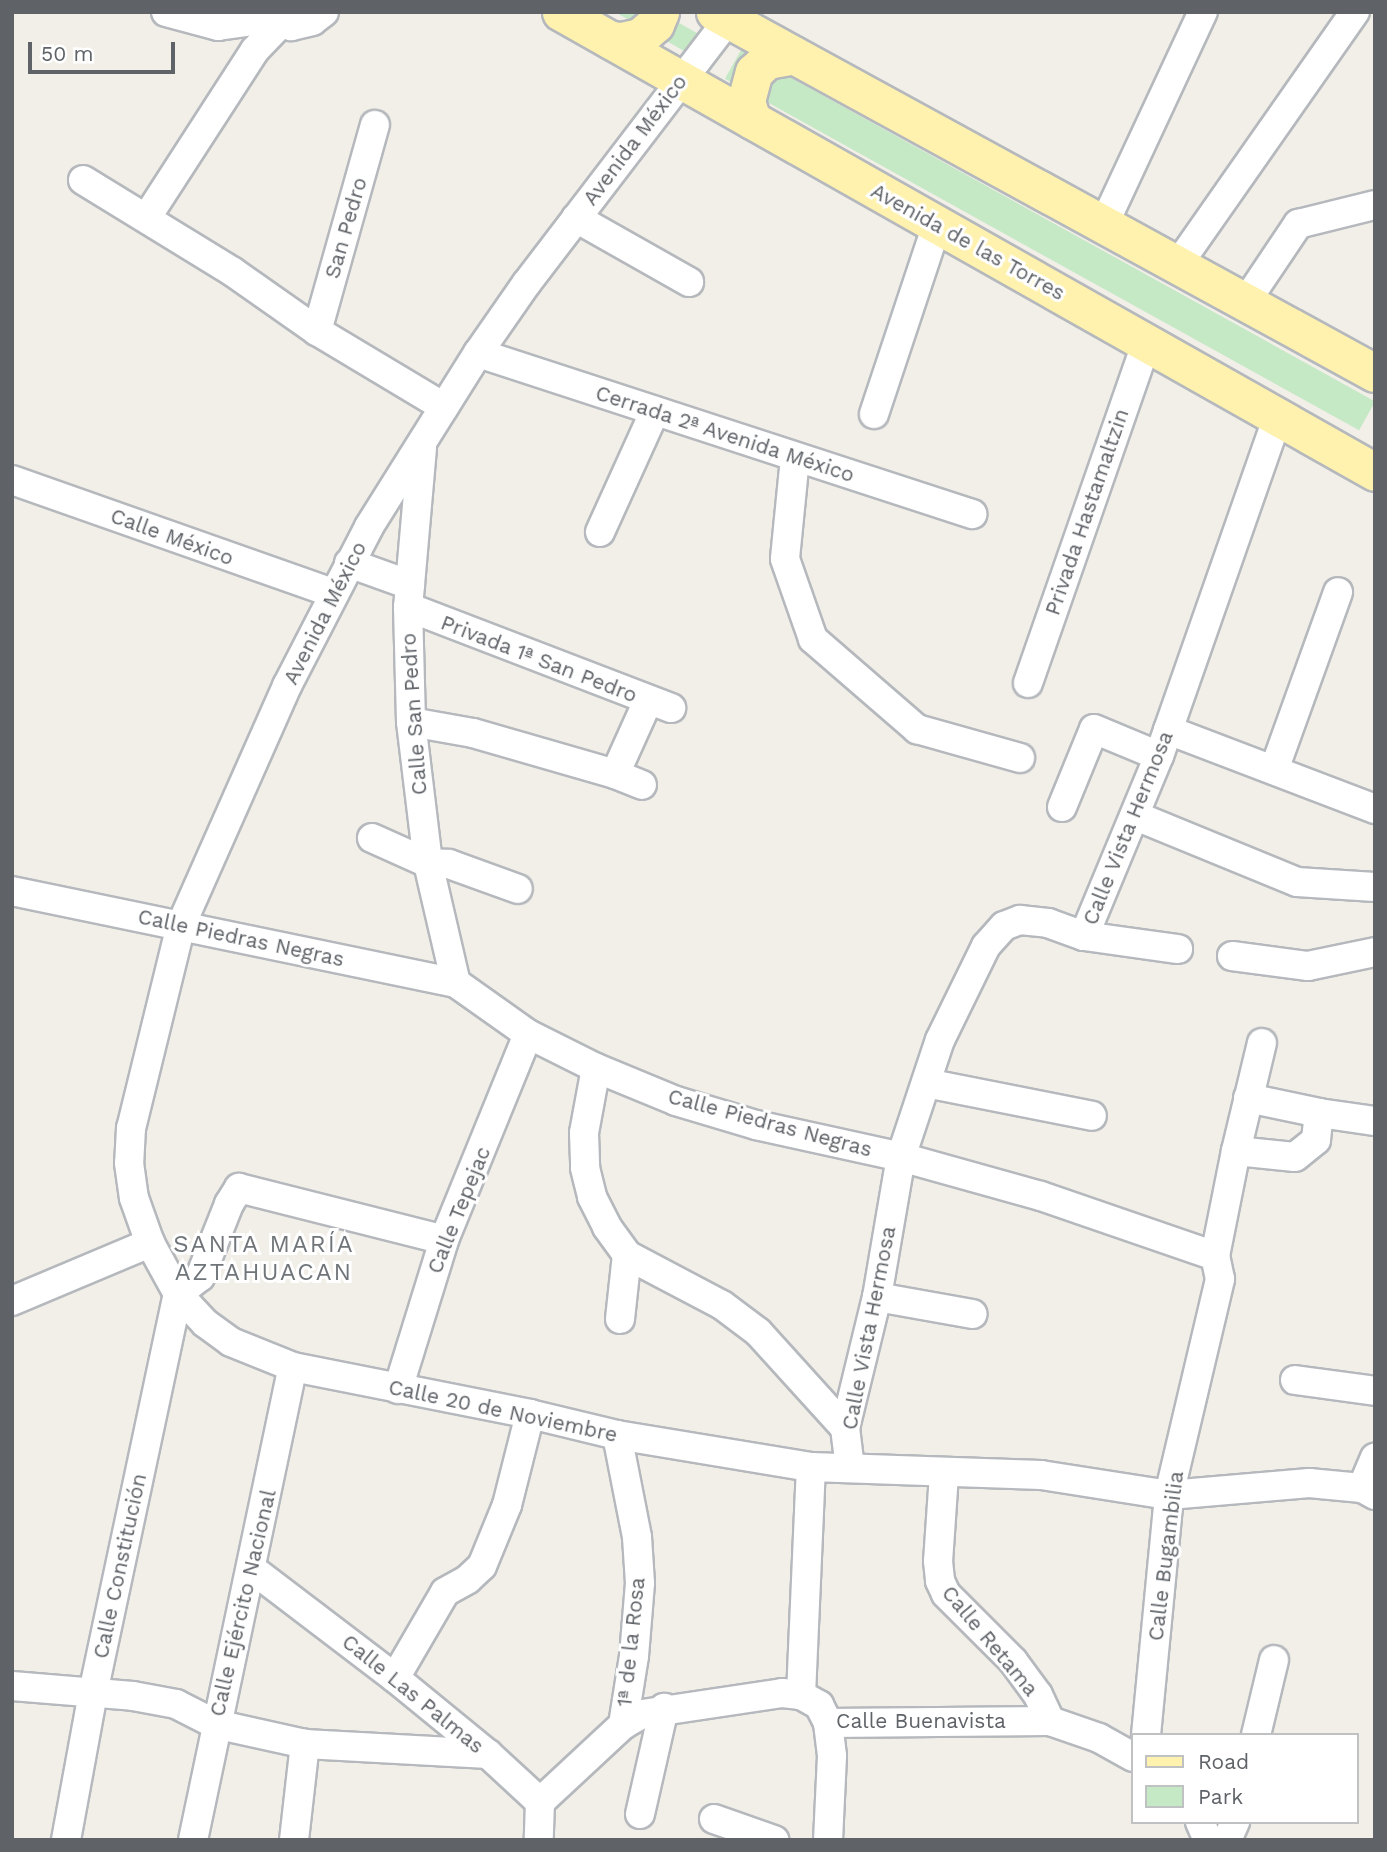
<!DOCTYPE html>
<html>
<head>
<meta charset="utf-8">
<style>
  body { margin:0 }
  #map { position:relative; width:1387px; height:1852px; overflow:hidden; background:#f1efe8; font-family:"Work Sans",sans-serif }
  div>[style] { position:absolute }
  .green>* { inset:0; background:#c5e8c5; transform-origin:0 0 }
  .roads { filter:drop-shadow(2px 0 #b5b8bc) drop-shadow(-2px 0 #b5b8bc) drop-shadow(0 2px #b5b8bc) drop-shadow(0 -2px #b5b8bc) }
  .minor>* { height:28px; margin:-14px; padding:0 14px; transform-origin:14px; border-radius:14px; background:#fff }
  .major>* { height:37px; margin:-18.5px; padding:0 18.5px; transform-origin:18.5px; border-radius:18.5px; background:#fff2af }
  span { translate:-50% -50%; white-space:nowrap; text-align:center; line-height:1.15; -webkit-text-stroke:6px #fff; paint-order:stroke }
  .street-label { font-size:21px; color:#5f6368 }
  .quarter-label { font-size:24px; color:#70757a; letter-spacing:2px }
  .frame { position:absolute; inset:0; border:14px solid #5f6368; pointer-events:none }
  .legend { position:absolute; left:1131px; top:1733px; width:228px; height:91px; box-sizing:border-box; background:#fff; border:2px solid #bfc1c3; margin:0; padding:9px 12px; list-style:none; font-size:21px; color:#5f6368 }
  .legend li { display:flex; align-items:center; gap:14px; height:35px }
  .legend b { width:35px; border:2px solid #bfc1c3 }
  .scale { position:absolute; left:28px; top:42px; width:147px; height:32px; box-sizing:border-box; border:4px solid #5f6368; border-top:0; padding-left:9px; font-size:21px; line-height:24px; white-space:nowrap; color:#5f6368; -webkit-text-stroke:5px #fff; paint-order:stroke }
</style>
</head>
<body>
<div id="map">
  <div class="green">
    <i style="clip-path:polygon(615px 12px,659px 12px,697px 33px,686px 52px)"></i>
    <i style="left:741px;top:50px;width:725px;height:33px;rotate:29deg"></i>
  </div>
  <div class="roads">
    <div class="minor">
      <i style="left:166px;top:12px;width:54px;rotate:15.1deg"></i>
      <i style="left:218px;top:26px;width:49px;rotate:-8.1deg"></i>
      <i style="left:734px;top:12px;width:342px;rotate:127.4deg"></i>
      <i style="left:526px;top:284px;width:84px;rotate:124.8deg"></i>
      <i style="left:478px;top:353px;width:205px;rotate:122.1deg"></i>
      <i style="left:369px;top:527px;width:179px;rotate:117.3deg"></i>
      <i style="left:287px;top:686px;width:261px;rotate:113.9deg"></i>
      <i style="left:181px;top:925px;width:209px;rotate:103.8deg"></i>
      <i style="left:131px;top:1128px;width:35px;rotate:93deg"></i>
      <i style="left:129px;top:1163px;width:35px;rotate:82deg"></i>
      <i style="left:134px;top:1198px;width:48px;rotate:70.4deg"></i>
      <i style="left:150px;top:1243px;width:58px;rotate:61.2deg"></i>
      <i style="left:178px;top:1294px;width:40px;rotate:47deg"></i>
      <i style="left:205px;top:1323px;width:32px;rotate:36deg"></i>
      <i style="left:231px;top:1342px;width:67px;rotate:22deg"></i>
      <i style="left:293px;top:1367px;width:242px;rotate:11.2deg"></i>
      <i style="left:530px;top:1414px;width:89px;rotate:13.6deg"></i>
      <i style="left:617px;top:1435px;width:197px;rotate:9.4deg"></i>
      <i style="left:811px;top:1467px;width:230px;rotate:2deg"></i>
      <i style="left:1041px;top:1475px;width:130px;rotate:8.9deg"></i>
      <i style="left:1169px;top:1495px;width:141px;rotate:-4.9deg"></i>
      <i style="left:1309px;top:1483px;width:53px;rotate:5.4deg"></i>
      <i style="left:1362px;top:1488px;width:15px;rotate:28deg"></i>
      <i style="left:263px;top:16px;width:30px;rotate:20deg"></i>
      <i style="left:291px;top:26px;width:22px;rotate:-13deg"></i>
      <i style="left:312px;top:21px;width:15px;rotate:-37deg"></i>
      <i style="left:83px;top:180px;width:176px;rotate:31.5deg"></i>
      <i style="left:233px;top:272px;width:103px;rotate:35.1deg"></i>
      <i style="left:317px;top:331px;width:148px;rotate:30.9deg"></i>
      <i style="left:147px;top:217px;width:199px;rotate:-57.1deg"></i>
      <i style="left:255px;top:50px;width:36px;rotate:-46deg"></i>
      <i style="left:576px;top:218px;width:130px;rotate:29.5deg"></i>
      <i style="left:1104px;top:224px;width:234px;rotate:-65deg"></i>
      <i style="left:1179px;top:263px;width:307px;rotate:-55deg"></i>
      <i style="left:1247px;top:300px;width:92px;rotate:-56.1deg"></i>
      <i style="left:1298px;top:224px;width:79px;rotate:-13.9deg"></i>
      <i style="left:317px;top:331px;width:214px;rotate:-74.3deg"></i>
      <i style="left:478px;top:353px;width:520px;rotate:18.05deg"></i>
      <i style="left:874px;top:414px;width:199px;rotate:-71.6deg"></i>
      <i style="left:422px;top:448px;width:160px;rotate:95deg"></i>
      <i style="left:408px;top:607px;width:115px;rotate:88.5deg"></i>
      <i style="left:411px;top:722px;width:142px;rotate:83.1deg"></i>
      <i style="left:428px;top:863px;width:123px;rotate:76.9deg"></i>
      <i style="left:795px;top:458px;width:101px;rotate:95.7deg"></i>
      <i style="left:785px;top:559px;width:85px;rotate:70.7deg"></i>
      <i style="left:813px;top:639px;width:138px;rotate:40.9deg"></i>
      <i style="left:917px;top:729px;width:107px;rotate:15.7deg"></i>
      <i style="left:12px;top:480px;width:339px;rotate:19.4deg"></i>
      <i style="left:600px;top:532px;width:133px;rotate:-65.6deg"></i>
      <i style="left:349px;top:563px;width:65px;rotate:19.8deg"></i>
      <i style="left:408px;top:607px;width:282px;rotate:21deg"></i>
      <i style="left:1028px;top:683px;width:361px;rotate:-70.8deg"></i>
      <i style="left:411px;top:722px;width:63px;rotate:10.1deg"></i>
      <i style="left:473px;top:733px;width:148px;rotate:16.1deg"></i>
      <i style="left:615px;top:774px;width:29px;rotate:22deg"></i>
      <i style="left:1168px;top:730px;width:222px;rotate:20.9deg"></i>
      <i style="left:1274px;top:770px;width:189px;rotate:-70.2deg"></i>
      <i style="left:615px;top:774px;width:80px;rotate:-65.7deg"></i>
      <i style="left:1062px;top:807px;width:84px;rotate:-67.7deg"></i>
      <i style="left:1094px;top:729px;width:70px;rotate:22.6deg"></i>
      <i style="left:1136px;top:816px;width:174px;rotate:22.3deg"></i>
      <i style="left:1297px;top:882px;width:78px;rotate:3.7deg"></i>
      <i style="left:372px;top:838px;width:61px;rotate:24.1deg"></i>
      <i style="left:428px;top:863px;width:21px;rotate:3deg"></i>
      <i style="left:449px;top:864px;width:73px;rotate:19.9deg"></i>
      <i style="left:12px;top:891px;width:453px;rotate:11.7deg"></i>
      <i style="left:456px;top:983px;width:88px;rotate:35.3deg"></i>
      <i style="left:528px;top:1034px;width:76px;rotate:26.6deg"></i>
      <i style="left:596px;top:1068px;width:87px;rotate:22.4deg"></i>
      <i style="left:676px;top:1101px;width:84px;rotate:16.7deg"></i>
      <i style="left:756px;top:1125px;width:148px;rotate:12.4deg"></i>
      <i style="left:901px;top:1157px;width:145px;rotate:15.6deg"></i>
      <i style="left:1041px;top:1196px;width:184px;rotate:19deg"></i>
      <i style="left:1084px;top:936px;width:195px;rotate:-67.4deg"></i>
      <i style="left:1159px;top:756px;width:359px;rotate:-70.7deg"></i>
      <i style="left:1232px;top:956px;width:77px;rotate:7.5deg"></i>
      <i style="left:1308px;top:966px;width:68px;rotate:-11.8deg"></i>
      <i style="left:596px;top:1068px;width:66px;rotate:100.5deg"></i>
      <i style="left:584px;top:1133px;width:35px;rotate:88deg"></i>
      <i style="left:585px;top:1168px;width:30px;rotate:76deg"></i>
      <i style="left:592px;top:1197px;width:34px;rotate:63deg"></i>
      <i style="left:607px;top:1227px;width:34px;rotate:54deg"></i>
      <i style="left:627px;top:1255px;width:107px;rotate:27.8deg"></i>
      <i style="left:722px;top:1305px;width:45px;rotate:36.9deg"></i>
      <i style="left:758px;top:1332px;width:130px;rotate:47.8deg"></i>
      <i style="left:926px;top:1083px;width:169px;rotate:11.2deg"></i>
      <i style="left:1248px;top:1098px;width:73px;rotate:11.9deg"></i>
      <i style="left:1236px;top:1151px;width:59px;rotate:5.8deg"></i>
      <i style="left:1295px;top:1157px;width:27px;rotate:-39deg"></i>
      <i style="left:1316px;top:1140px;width:27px;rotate:-84deg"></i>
      <i style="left:1319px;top:1113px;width:57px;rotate:8.1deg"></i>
      <i style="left:178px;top:1294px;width:28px;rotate:-38deg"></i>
      <i style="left:200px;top:1277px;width:79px;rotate:-68.3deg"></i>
      <i style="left:229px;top:1204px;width:19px;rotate:-58deg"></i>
      <i style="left:239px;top:1188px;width:211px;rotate:14.2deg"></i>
      <i style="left:877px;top:1297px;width:97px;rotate:10.1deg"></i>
      <i style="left:12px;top:1301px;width:150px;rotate:-22.8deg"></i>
      <i style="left:620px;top:1319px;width:64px;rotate:-83.8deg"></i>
      <i style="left:1295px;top:1380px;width:81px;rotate:7.8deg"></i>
      <i style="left:398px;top:1389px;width:156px;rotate:-72.8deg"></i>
      <i style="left:444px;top:1240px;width:222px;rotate:-67.8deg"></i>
      <i style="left:617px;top:1435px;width:104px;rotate:78.9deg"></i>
      <i style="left:637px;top:1537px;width:46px;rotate:86.3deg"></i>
      <i style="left:640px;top:1583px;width:73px;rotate:94.7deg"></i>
      <i style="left:634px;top:1656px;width:70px;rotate:99.1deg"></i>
      <i style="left:850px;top:1468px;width:40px;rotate:-97.1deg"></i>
      <i style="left:845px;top:1428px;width:135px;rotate:-76.3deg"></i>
      <i style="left:877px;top:1297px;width:142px;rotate:-80.3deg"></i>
      <i style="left:901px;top:1157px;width:123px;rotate:-71.6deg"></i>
      <i style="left:940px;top:1040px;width:105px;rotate:-63.9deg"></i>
      <i style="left:986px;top:946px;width:27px;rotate:-48deg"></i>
      <i style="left:1004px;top:926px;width:17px;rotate:-21deg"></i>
      <i style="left:1020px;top:920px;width:28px;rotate:6deg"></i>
      <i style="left:1048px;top:923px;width:38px;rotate:20deg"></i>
      <i style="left:1084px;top:936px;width:95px;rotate:7.9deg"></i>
      <i style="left:944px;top:1474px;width:87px;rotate:93.9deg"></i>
      <i style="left:938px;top:1561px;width:20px;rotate:84deg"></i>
      <i style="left:940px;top:1581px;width:14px;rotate:65deg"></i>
      <i style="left:946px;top:1594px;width:95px;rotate:45deg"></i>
      <i style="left:1013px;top:1661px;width:42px;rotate:53.7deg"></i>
      <i style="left:1038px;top:1695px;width:29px;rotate:65deg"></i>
      <i style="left:1362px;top:1488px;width:33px;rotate:-67deg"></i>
      <i style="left:252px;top:1569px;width:180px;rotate:37.3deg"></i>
      <i style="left:395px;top:1678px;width:120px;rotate:39.3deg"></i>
      <i style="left:488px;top:1754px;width:71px;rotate:42.7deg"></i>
      <i style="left:540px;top:1802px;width:38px;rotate:92deg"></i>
      <i style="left:395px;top:1678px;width:99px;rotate:-59.8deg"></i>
      <i style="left:445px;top:1592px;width:26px;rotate:-29deg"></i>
      <i style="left:468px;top:1579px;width:19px;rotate:-43deg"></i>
      <i style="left:482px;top:1566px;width:66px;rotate:-67.7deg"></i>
      <i style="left:507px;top:1505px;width:94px;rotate:-75.8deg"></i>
      <i style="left:12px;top:1686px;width:121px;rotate:4.7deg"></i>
      <i style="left:133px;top:1696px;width:44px;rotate:10.5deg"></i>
      <i style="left:176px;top:1704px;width:44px;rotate:27.1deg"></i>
      <i style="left:215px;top:1724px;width:92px;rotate:12.5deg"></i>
      <i style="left:305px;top:1744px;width:183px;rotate:3.1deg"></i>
      <i style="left:801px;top:1695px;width:228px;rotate:-87.5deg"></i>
      <i style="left:828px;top:1723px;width:222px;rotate:-0.5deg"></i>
      <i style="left:1050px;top:1721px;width:52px;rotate:19.1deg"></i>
      <i style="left:1099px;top:1738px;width:39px;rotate:29deg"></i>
      <i style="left:1146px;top:1735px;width:241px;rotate:-84.5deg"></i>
      <i style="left:1169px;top:1495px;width:222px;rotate:-76.7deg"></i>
      <i style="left:1220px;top:1279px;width:24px;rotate:-102deg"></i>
      <i style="left:1215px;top:1256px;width:107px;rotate:-78.7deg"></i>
      <i style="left:1236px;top:1151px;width:111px;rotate:-76.5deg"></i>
      <i style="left:1256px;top:1735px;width:77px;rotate:-76.5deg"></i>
      <i style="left:540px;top:1802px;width:113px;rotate:-42.9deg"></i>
      <i style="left:623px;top:1725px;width:22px;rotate:-30deg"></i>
      <i style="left:642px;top:1714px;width:142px;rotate:-8.5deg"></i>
      <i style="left:782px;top:1693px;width:19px;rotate:6deg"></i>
      <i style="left:801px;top:1695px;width:21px;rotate:29deg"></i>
      <i style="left:819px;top:1705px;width:20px;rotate:63deg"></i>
      <i style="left:828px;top:1723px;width:33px;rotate:83deg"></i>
      <i style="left:832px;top:1756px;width:84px;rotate:92.7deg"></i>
      <i style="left:640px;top:1814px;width:109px;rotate:-77.2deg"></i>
      <i style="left:714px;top:1819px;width:64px;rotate:19.3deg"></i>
      <i style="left:1200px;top:1822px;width:20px;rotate:66deg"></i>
      <i style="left:66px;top:1840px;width:149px;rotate:-79.6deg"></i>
      <i style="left:93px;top:1693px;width:408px;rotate:-78deg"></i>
      <i style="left:193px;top:1840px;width:483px;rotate:-78.1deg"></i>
      <i style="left:294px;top:1840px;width:97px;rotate:-83.5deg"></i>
      <i style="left:1227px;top:1840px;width:20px;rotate:-66deg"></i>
    </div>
    <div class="major">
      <i style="left:561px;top:12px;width:935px;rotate:29.47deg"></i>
      <i style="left:715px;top:12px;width:752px;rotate:28.68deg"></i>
      <i style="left:611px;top:40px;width:10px;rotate:6deg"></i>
      <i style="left:621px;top:41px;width:19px;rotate:-12deg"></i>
      <i style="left:640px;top:37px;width:20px;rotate:-41deg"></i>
      <i style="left:655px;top:24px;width:13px;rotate:-67deg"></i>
      <i style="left:752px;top:120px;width:20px;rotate:-108deg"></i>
      <i style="left:746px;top:101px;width:30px;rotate:-75deg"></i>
      <i style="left:754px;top:72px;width:18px;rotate:-43deg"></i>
      <i style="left:767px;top:60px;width:27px;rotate:-10deg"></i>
    </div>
  </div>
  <div class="street-label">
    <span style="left:635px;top:140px;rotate:-53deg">Avenida México</span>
    <span style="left:346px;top:228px;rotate:-74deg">San Pedro</span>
    <span style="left:968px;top:242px;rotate:29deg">Avenida de las Torres</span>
    <span style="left:725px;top:434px;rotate:18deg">Cerrada 2ª Avenida México</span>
    <span style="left:1087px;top:512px;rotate:-71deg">Privada Hastamaltzin</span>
    <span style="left:172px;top:537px;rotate:20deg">Calle México</span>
    <span style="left:325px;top:613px;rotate:-63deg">Avenida México</span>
    <span style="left:539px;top:659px;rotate:21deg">Privada 1ª San Pedro</span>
    <span style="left:414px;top:714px;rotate:-94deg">Calle San Pedro</span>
    <span style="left:1128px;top:828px;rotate:-68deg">Calle Vista Hermosa</span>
    <span style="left:241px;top:938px;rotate:12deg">Calle Piedras Negras</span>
    <span style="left:770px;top:1123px;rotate:15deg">Calle Piedras Negras</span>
    <span style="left:459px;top:1210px;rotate:-68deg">Calle Tepejac</span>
    <span style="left:869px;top:1328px;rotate:-79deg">Calle Vista Hermosa</span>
    <span style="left:503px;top:1411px;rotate:12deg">Calle 20 de Noviembre</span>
    <span style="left:1166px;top:1556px;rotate:-83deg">Calle Bugambilia</span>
    <span style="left:120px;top:1566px;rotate:-78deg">Calle Constitución</span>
    <span style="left:243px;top:1603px;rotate:-77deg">Calle Ejército Nacional</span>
    <span style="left:990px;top:1641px;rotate:50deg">Calle Retama</span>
    <span style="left:631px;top:1642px;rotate:-84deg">1ª de la Rosa</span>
    <span style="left:413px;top:1694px;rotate:39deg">Calle Las Palmas</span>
    <span style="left:921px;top:1721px">Calle Buenavista</span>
  </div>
  <div class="quarter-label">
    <span style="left:264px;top:1259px">SANTA MARÍA<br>AZTAHUACAN</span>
  </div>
  <div class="frame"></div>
  <ul class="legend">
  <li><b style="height:9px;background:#fff2af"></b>Road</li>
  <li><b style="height:19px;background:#c5e8c5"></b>Park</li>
  </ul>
  <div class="scale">50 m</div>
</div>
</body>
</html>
